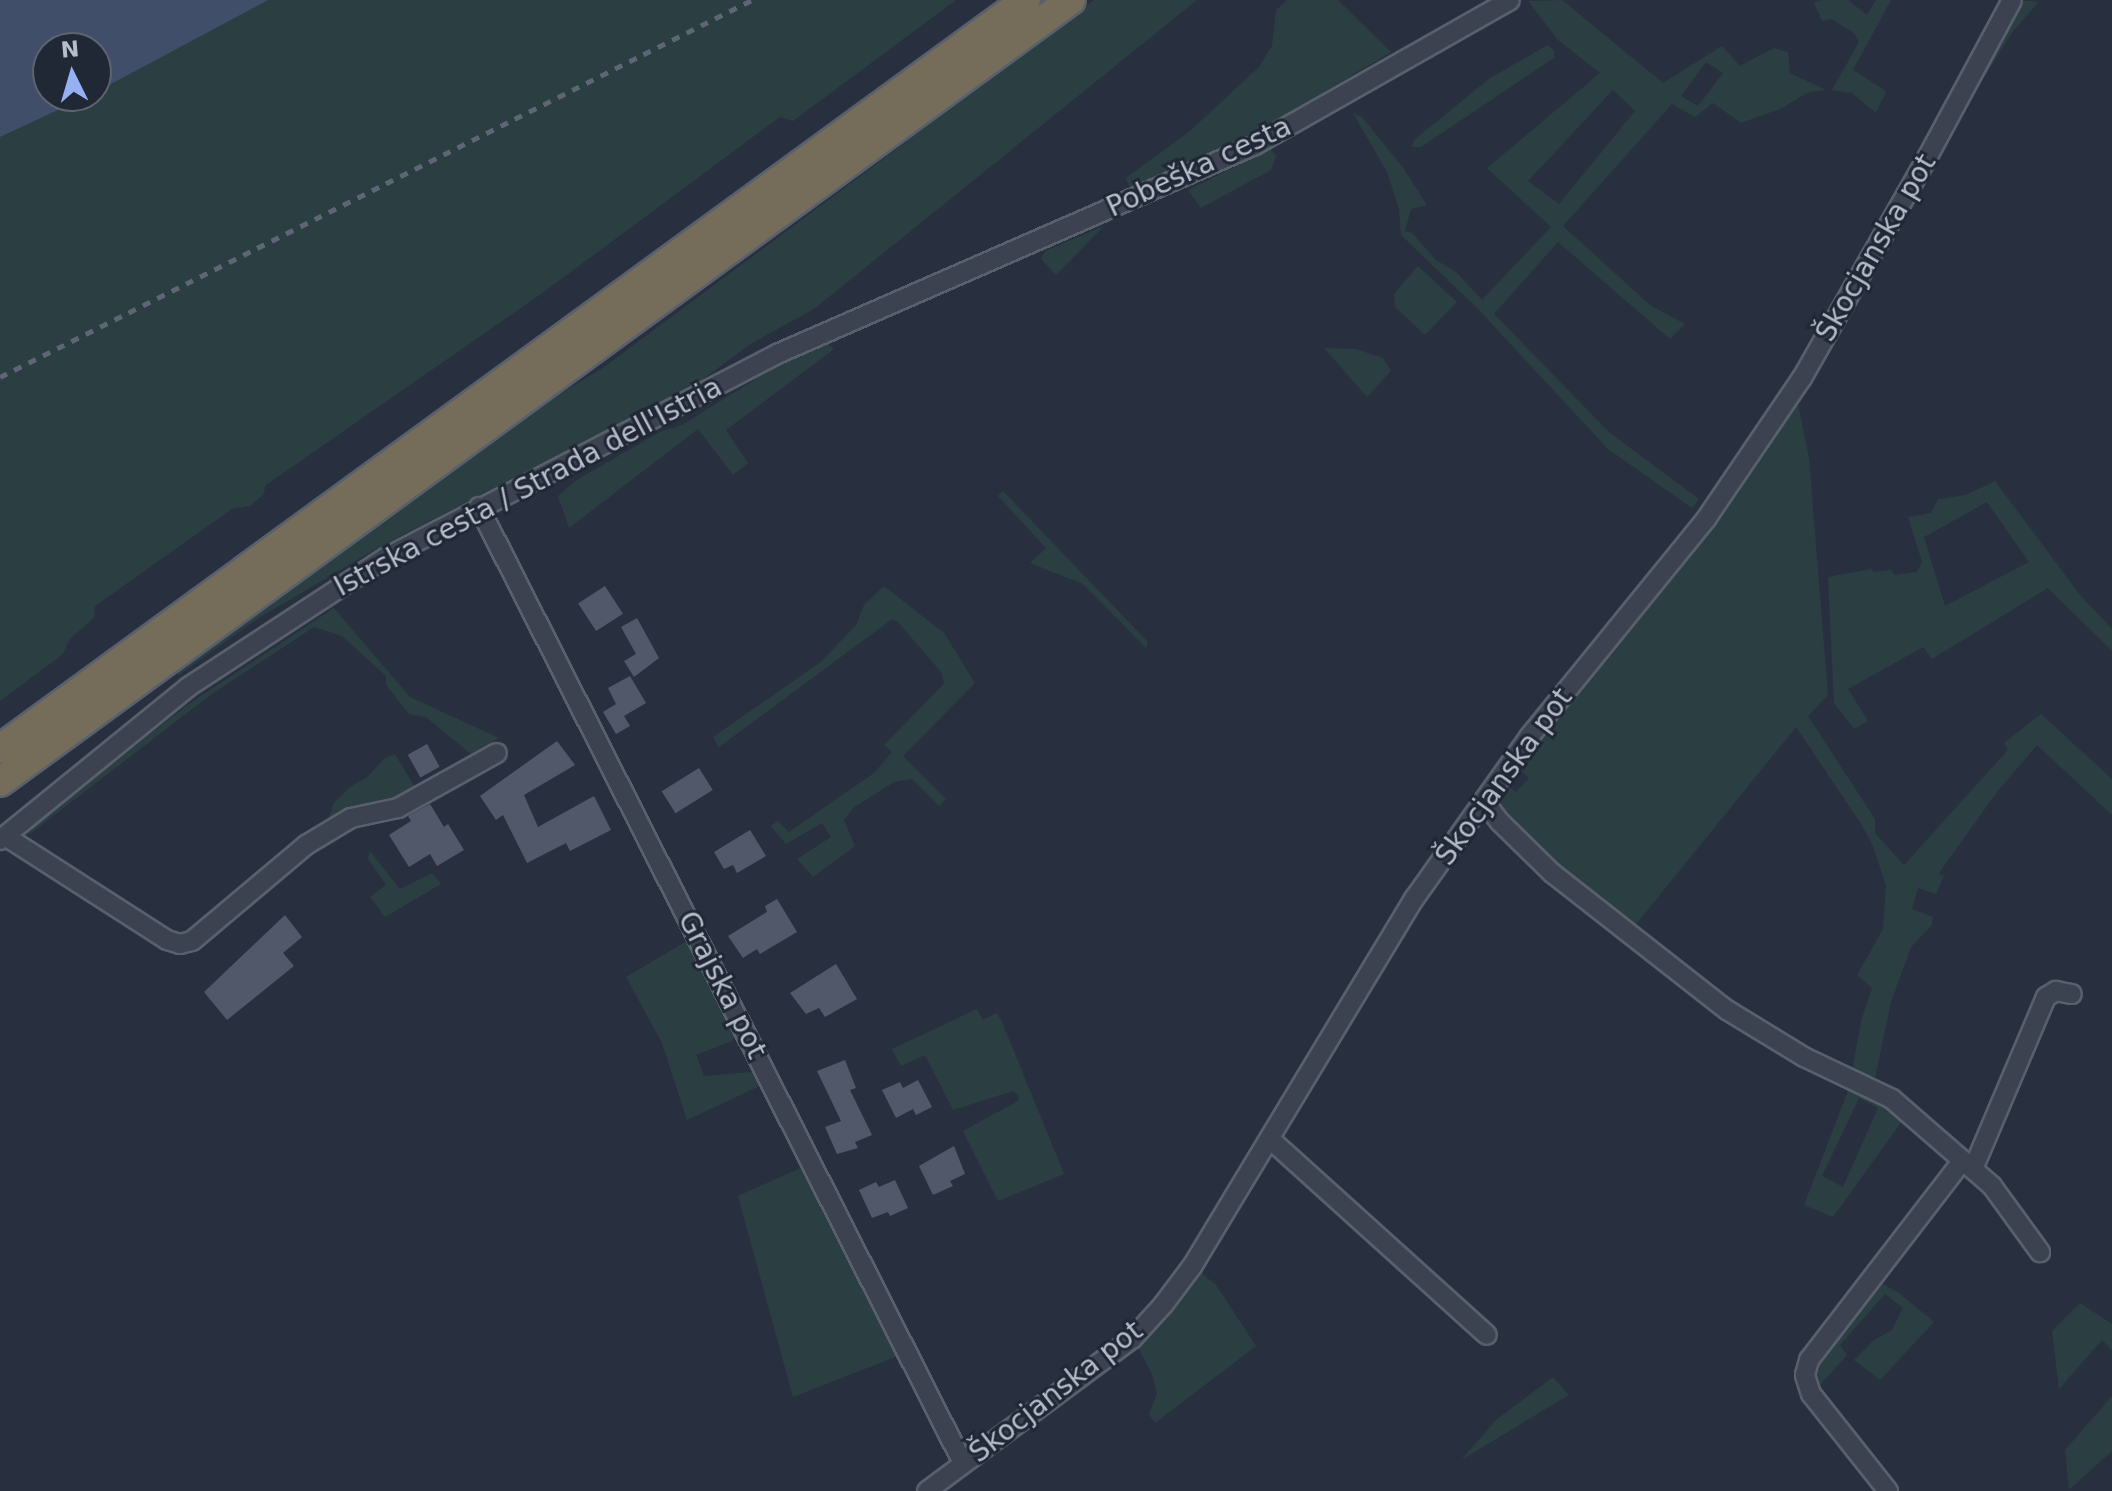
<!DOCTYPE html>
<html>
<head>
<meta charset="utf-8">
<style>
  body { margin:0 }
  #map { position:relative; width:2112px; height:1491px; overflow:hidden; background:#283040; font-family:"DejaVu Sans",sans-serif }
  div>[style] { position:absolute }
  .green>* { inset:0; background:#2b3e42 }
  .water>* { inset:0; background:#404e69 }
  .building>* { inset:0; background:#51586a; transform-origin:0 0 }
  .roads { filter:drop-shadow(2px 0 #59606d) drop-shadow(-2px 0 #59606d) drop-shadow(0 2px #59606d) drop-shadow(0 -2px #59606d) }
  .minor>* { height:18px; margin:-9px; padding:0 9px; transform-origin:9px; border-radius:9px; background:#3c4250 }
  .highway>* { height:28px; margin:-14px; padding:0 14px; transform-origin:14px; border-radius:14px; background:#756d59 }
  .rail>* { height:5px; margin-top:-2.5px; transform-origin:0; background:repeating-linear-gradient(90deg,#5e6676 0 8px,transparent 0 16px) }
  span { translate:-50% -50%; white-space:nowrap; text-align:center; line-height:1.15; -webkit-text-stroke:6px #202735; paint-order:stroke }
  .street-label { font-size:28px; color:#b8bdca }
  .north { position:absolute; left:32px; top:32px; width:80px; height:80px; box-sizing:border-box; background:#202735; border:2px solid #5d6371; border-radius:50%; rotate:355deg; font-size:22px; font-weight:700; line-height:32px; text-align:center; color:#b8bdca }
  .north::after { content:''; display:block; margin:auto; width:28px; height:36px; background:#95b1f2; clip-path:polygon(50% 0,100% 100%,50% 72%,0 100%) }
</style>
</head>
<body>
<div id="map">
  <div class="green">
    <i style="clip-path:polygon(evenodd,0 0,956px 0,793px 121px,780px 117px,541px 294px,266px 485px,263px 495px,250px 506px,232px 509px,95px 606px,94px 618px,70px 639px,63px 654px,0 701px,0 0,48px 48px,96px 48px,96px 96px,48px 96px,48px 48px)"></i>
    <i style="clip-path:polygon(1094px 0,1197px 0,814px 309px,752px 343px,699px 382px,381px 546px,257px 619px,179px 675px,174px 668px,508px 424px,600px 370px,898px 148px,990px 74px)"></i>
    <i style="clip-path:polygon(1287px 0,1338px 0,1391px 52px,1252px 135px,1131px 190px,1126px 178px,1190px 131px,1259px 67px,1272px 46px,1276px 10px)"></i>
    <i style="clip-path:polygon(evenodd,1562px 0,1663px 83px,1722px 46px,1740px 66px,1774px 48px,1788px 52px,1790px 73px,1826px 90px,1809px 92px,1780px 109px,1741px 123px,1713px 103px,1695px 117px,1672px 104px,1563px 226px,1650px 305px,1685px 324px,1670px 339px,1558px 242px,1494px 314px,1610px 433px,1699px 499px,1692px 508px,1608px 449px,1479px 310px,1401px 235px,1399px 209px,1387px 172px,1353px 113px,1362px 117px,1404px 169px,1427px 205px,1411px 209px,1405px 231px,1412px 233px,1436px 260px,1457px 273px,1482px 300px,1551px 227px,1487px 168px,1600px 73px,1558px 40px,1528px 1px,1562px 0,1706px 62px,1723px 73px,1698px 106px,1681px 96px,1706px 62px,1562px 0,1613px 90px,1635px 111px,1559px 204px,1528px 181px,1613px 90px)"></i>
    <i style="clip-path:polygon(1821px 0,1848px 0,1867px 15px,1876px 0,1891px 0,1853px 70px,1886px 91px,1876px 113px,1852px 93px,1832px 90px,1859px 42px,1854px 33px,1831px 19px,1822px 21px,1814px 3px)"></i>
    <i style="clip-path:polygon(2017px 0,2039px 2px,2013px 31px,1960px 116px,1955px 116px)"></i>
    <i style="clip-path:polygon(1548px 45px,1554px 51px,1554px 58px,1421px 147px,1412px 147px,1414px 140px,1490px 78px)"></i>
    <i style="clip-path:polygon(1271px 149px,1276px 156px,1271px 170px,1201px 208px,1188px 190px)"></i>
    <i style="clip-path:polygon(1104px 226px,1056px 275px,1041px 259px,1045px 251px)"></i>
    <i style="clip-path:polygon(1418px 266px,1457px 302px,1425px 335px,1395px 307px,1394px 294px)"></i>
    <i style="clip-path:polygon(824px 341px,834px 349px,726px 430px,748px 463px,733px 475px,698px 429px,569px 528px,558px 496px,575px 481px,660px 432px,682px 425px,793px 356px)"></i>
    <i style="clip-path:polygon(1324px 348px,1356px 349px,1383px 358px,1391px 371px,1367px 397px)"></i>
    <i style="clip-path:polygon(1797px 399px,1809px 458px,1828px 695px,1808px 716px,1875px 819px,1875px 833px,1904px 865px,2008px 750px,2004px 743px,2041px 714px,2112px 779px,2112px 815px,2037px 745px,1997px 792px,1939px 873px,1944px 876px,1936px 894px,1918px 888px,1912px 909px,1933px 917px,1932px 925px,1911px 947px,1891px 1002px,1874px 1083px,1852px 1072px,1861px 1021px,1872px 988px,1857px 975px,1883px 929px,1886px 886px,1873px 846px,1861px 824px,1796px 727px,1633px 928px,1557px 869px,1502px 815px,1495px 799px,1503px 782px,1516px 792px,1529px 778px,1515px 766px)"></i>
    <i style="clip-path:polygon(evenodd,1995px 481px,2080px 595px,2112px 629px,2112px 651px,2048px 588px,1932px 659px,1923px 647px,1848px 689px,1868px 721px,1854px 729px,1834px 703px,1828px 577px,1871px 569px,1874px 572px,1891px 570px,1895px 575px,1917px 572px,1922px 562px,1908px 517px,1931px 513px,1938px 499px,1966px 495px,1995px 481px,1987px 502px,2029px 562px,1945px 606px,1924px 537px,1987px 502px)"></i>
    <i style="clip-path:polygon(1003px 491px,1148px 642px,1146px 648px,1083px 584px,1030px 563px,1046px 548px,998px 496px)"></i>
    <i style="clip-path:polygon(884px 586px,944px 633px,975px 683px,903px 756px,946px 799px,939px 806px,912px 779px,894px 782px,853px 808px,844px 820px,855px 846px,813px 877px,797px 859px,831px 837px,822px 823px,786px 844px,770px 826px,778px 821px,789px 832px,874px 773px,892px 752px,884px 745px,944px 684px,942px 673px,897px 621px,891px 620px,719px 747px,713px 737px,821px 662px,856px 625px,864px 605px)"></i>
    <i style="clip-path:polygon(334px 608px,410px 697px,499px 738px,471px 754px,426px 717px,409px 714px,386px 685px,386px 676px,342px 636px,314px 627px,209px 696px,27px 836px,35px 825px,187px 705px)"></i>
    <i style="clip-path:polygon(395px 754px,416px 789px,326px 824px,334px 803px,350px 787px,367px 777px,385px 758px)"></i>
    <i style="clip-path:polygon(370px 851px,400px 889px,432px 873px,441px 884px,385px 917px,370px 897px,386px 885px,368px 859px)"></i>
    <i style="clip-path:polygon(692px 938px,734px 1036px,732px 1041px,696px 1055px,704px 1076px,751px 1072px,766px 1083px,687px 1120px,662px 1043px,626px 977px)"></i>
    <i style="clip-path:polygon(977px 1009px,983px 1020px,997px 1013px,1002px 1022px,1064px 1174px,998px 1201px,963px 1131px,1018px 1101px,1019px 1096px,1013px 1091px,953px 1110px,925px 1055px,901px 1066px,892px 1049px)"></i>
    <i style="clip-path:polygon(evenodd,1851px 1083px,1905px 1117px,1833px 1217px,1804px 1205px,1851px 1083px,1859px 1098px,1878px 1108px,1843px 1187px,1822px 1176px,1859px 1098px)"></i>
    <i style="clip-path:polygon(807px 1165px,903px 1354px,793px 1397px,738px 1196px)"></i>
    <i style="clip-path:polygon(1199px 1271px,1216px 1285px,1256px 1346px,1155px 1423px,1149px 1414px,1157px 1394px,1152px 1374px,1136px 1344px)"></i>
    <i style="clip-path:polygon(1878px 1281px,1899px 1293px,1934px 1322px,1880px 1380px,1854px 1360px,1874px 1340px,1892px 1330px,1903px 1308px,1885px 1294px,1840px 1345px,1847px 1355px,1814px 1392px,1812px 1362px)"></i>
    <i style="clip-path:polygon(2080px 1303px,2112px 1324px,2112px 1350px,2102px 1340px,2059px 1389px,2052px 1331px)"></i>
    <i style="clip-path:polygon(1553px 1377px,1569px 1395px,1461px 1460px,1496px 1420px)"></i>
    <i style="clip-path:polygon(2112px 1396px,2112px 1451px,2069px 1490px,2065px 1450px)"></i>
  </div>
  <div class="water">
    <i style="clip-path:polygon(0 0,268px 0,96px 92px,96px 48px,48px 48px,48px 96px,88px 96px,0 137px)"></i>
  </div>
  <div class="building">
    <i style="left:605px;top:586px;width:33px;height:32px;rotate:57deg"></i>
    <i style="clip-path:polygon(637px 618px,659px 658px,634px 677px,624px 661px,636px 654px,621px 627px)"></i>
    <i style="clip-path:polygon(630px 676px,646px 703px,624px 716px,630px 726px,616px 734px,603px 712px,616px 704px,608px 688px)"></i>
    <i style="clip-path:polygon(557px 741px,575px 765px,524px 795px,538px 827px,594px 796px,611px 830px,570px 851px,566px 843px,527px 863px,503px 815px,496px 820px,480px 796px)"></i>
    <i style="left:427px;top:744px;width:26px;height:22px;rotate:61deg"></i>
    <i style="left:699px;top:768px;width:26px;height:44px;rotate:58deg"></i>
    <i style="clip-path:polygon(430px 804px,444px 827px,448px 824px,464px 850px,437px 866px,430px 854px,409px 867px,389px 835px,411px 821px,408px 816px)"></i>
    <i style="clip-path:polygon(750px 830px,766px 856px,737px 873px,733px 865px,724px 869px,714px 852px)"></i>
    <i style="clip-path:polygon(777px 899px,797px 932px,760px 954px,757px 949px,743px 958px,728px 936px,767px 912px,765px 906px)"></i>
    <i style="clip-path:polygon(285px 915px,302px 937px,283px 953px,294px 966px,227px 1020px,204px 992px)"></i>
    <i style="clip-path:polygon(836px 964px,857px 999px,825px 1017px,819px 1008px,806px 1014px,790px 993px)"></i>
    <i style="clip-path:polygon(845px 1060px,856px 1088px,850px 1090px,872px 1135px,855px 1142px,858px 1148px,837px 1154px,825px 1127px,841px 1121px,817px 1071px)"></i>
    <i style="clip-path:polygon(918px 1080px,932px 1107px,916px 1115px,913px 1109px,896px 1118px,882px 1090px,900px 1082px,903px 1088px)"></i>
    <i style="clip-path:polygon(954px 1146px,965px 1174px,950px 1181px,953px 1186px,933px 1195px,919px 1166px)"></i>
    <i style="clip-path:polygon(895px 1180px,908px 1208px,890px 1216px,888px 1212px,872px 1218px,859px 1190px,876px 1182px,879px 1187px)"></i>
  </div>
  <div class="roads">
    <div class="minor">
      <i style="left:479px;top:507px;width:1072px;rotate:63.15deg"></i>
      <i style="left:1484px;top:801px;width:26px;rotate:53deg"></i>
      <i style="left:1500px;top:822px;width:73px;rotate:44.4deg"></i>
      <i style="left:1552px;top:873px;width:222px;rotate:38.1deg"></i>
      <i style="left:1727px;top:1010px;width:90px;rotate:31.4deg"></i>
      <i style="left:1804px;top:1057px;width:98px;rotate:25.5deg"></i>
      <i style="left:1892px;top:1099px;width:133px;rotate:41deg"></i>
      <i style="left:1992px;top:1186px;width:82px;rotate:54deg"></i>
      <i style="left:5px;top:836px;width:193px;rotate:32.7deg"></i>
      <i style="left:167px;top:940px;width:14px;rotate:17deg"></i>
      <i style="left:180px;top:944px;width:12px;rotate:-14deg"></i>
      <i style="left:192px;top:941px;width:149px;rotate:-40.1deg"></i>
      <i style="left:306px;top:845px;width:52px;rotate:-31deg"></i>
      <i style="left:351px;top:818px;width:48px;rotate:-12deg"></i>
      <i style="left:398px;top:808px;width:113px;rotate:-29.1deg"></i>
      <i style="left:0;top:840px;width:242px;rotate:-39.1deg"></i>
      <i style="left:188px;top:687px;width:238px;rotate:-33.2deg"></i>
      <i style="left:387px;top:557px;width:440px;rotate:-27.5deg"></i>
      <i style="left:777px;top:354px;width:522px;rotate:-23.62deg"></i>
      <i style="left:1255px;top:145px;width:293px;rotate:-29.6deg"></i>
      <i style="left:1270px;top:1139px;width:292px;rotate:42.1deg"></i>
      <i style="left:1973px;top:1169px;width:187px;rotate:-67deg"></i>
      <i style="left:2046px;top:997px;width:12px;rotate:-31deg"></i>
      <i style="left:2056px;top:991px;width:16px;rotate:11deg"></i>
      <i style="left:927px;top:1491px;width:255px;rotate:-36.6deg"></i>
      <i style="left:1132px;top:1339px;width:46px;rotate:-47.6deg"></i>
      <i style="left:1163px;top:1305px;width:50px;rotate:-53.1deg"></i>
      <i style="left:1193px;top:1265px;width:428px;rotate:-58.9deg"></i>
      <i style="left:1414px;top:899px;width:199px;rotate:-54.6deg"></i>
      <i style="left:1529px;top:737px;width:281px;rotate:-50.9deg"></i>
      <i style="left:1706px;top:519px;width:171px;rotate:-55.8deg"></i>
      <i style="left:1802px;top:378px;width:253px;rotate:-60.4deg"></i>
      <i style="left:1927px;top:158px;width:179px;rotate:-61.7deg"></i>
      <i style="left:1888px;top:1491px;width:124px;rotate:-128.4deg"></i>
      <i style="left:1811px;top:1394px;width:20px;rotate:-108deg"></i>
      <i style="left:1805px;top:1375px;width:16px;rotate:-75deg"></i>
      <i style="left:1809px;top:1360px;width:252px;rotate:-52.4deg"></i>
    </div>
    <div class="highway">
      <i style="left:0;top:749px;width:1270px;rotate:-36.13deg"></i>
      <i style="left:0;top:782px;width:1326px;rotate:-36.14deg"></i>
    </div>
  </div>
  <div class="rail">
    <i style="left:0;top:377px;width:841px;rotate:-26.63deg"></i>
  </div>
  <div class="street-label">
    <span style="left:1199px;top:167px;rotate:-25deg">Pobeška cesta</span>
    <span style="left:1876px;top:248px;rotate:-60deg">Škocjanska pot</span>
    <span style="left:528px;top:487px;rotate:-28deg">Istrska cesta / Strada dell'Istria</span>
    <span style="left:1504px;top:777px;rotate:-54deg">Škocjanska pot</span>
    <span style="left:722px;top:985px;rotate:63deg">Grajska pot</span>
    <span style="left:1056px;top:1392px;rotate:-38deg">Škocjanska pot</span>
  </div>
  <div class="north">N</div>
</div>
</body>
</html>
